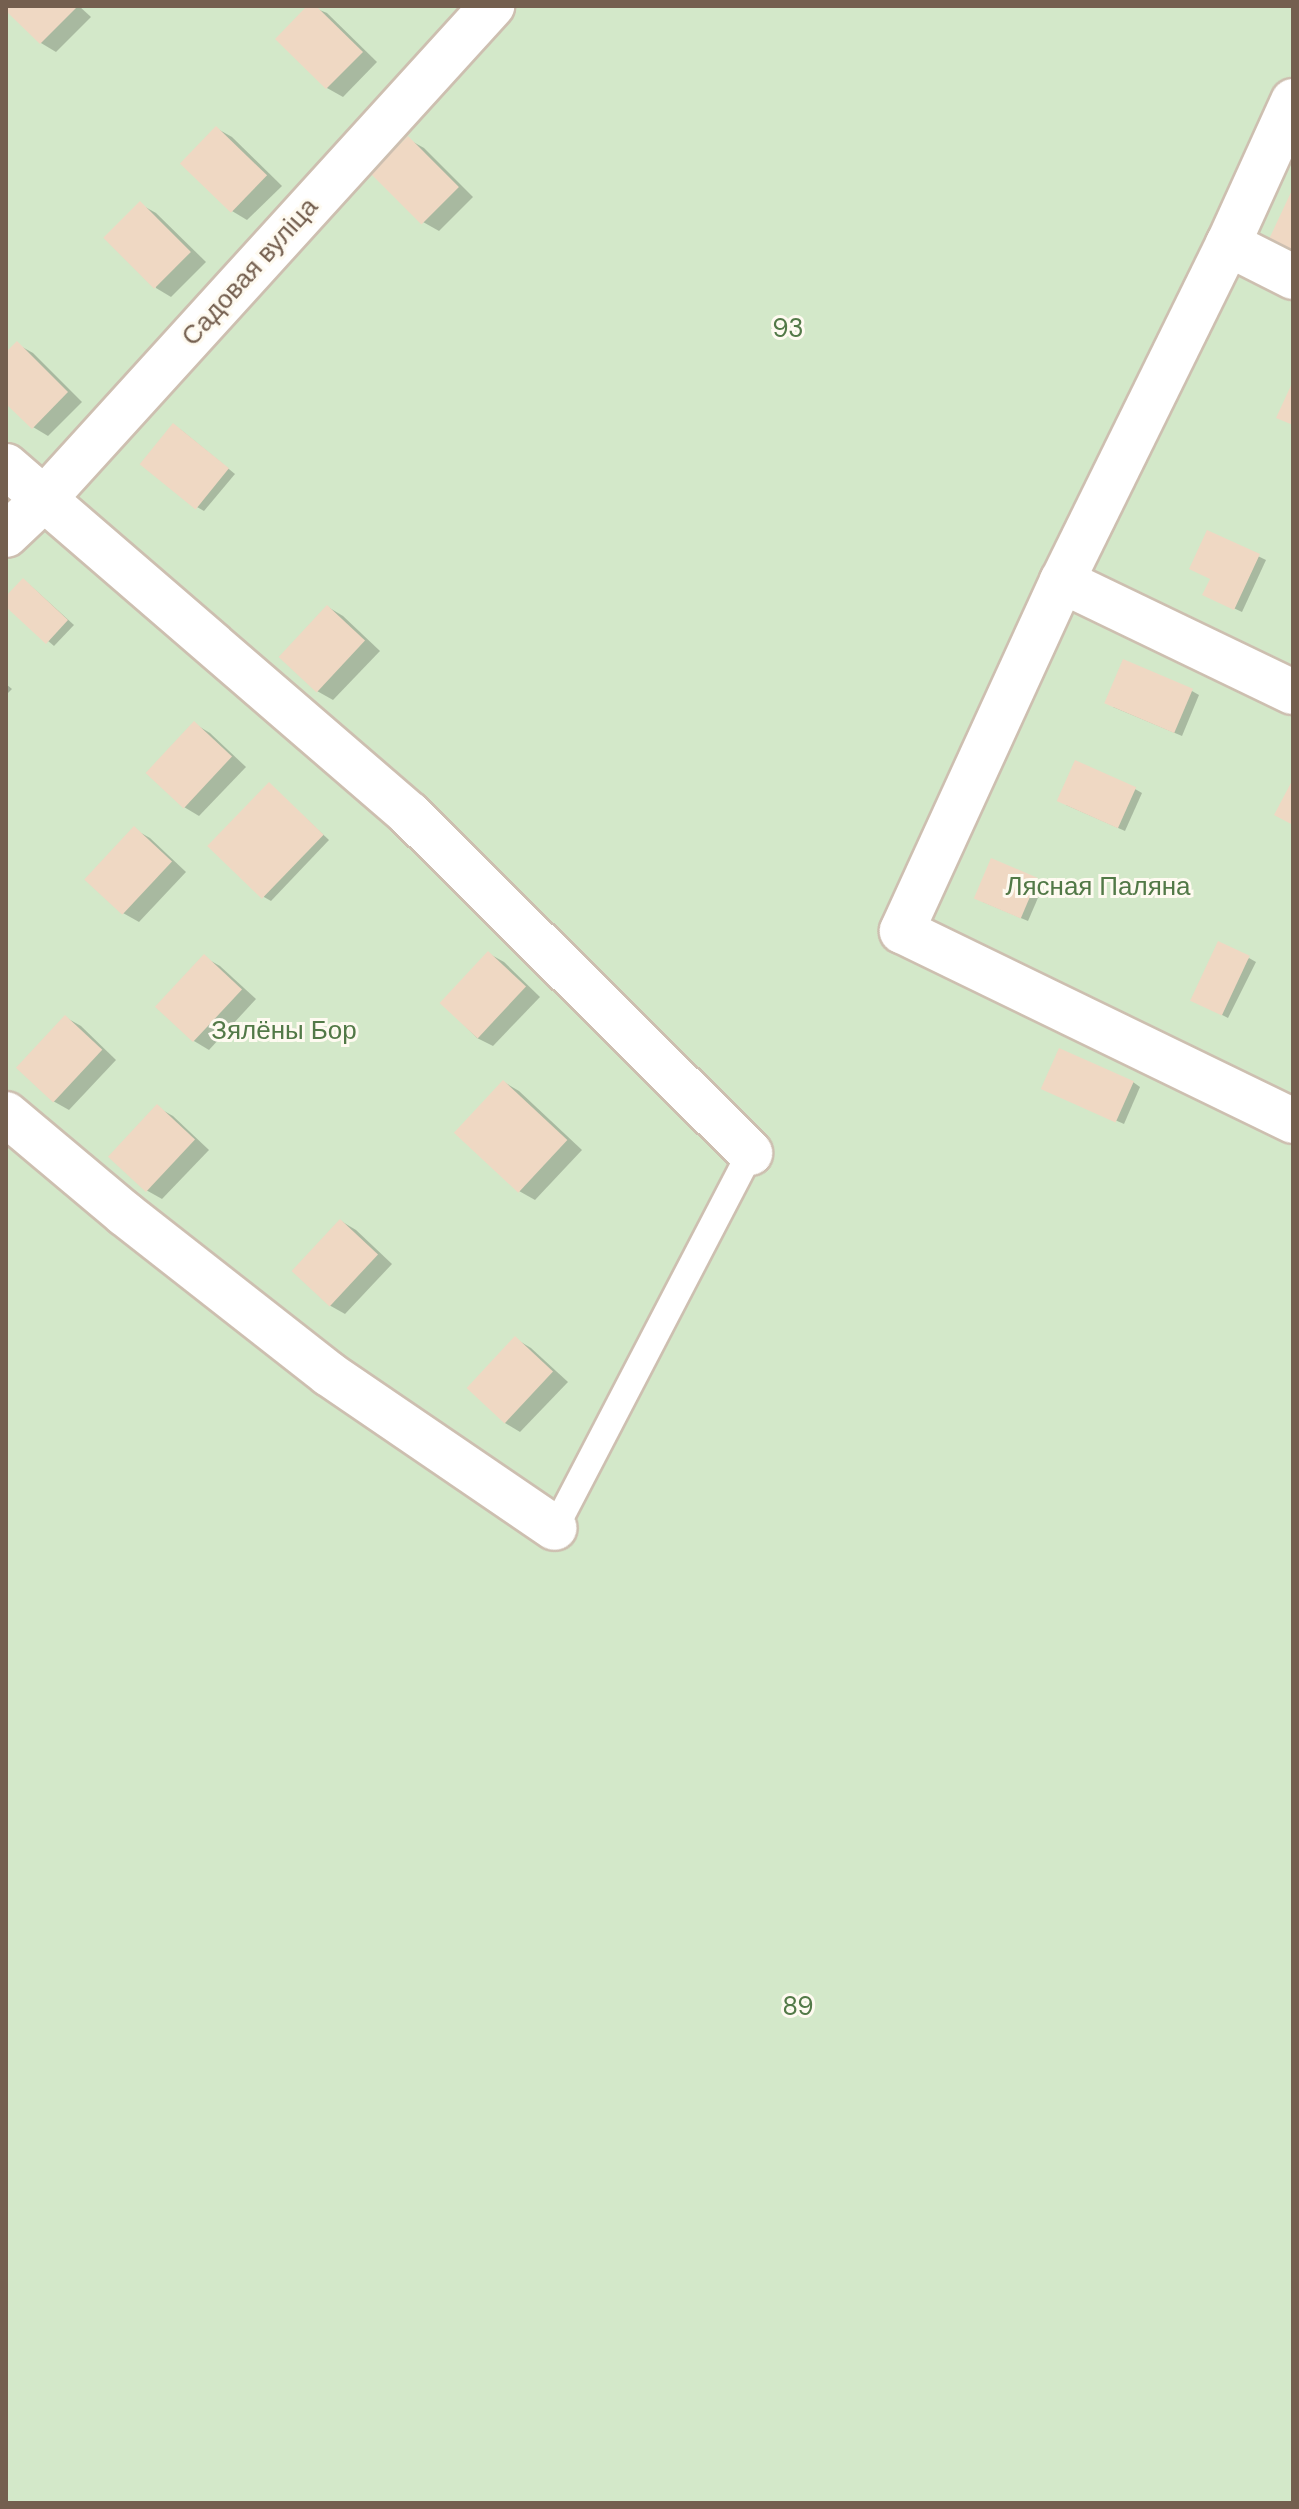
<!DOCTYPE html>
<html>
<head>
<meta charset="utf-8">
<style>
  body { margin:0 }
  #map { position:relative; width:1299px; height:2509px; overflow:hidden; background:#fbf6ea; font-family:"DM Sans",sans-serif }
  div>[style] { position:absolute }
  .green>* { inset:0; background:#d3e8c9; transform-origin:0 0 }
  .shadow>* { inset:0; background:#0003 }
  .building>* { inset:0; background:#efd8c3; transform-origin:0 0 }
  .roads { filter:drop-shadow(2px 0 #cdbfb0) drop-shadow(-2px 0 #cdbfb0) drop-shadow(0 2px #cdbfb0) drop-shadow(0 -2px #cdbfb0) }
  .lane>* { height:26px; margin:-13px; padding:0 13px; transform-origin:13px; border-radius:13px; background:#fff }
  .street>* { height:44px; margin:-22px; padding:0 22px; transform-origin:22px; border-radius:22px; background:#fff }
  span { translate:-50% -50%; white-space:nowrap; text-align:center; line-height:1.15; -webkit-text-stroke:6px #fefaf0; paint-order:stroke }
  .street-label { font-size:26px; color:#745f4f }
  .park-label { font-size:26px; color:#527947 }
  .frame { position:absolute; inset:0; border:8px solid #745f4f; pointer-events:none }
</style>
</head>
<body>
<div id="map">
  <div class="green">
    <i style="left:6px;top:6px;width:1287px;height:2497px"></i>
  </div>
  <div class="shadow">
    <i style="clip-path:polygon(6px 6px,79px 6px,91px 17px,56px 52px,41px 43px)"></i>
    <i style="clip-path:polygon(310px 6px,327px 13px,377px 62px,343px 97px,327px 88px)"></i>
    <i style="clip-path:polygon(216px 128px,232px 137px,282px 186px,247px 220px,232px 211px)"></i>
    <i style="clip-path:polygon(408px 139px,424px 148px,473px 197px,439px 231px,423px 222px)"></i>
    <i style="clip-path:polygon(140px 204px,156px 213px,206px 262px,171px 297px,156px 288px)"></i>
    <i style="clip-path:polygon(17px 344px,33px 353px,82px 402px,48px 436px,33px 427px,6px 401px,6px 355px)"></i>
    <i style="clip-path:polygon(180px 429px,235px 474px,204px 511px,197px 507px)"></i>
    <i style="clip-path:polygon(1208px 532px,1266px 560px,1242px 612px,1212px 598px)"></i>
    <i style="clip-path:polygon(30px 585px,74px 625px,54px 646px,6px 605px,6px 598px)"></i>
    <i style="clip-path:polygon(328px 607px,343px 616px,380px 651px,333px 700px,317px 691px)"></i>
    <i style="clip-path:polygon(6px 684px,12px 689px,6px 695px)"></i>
    <i style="clip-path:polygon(1192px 691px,1199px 695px,1182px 736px,1113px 707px)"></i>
    <i style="clip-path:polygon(195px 724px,210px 733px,246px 767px,199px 816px,184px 807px)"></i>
    <i style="clip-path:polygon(270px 785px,329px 840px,271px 901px,264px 897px)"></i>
    <i style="clip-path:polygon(1135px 789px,1142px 793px,1125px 831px,1066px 805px)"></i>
    <i style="clip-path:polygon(134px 829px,150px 838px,186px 872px,139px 922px,123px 913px)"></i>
    <i style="clip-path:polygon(1037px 880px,1044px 884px,1028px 921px,983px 902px)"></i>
    <i style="clip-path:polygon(488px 953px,504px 962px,540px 997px,493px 1046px,477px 1038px,442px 1003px)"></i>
    <i style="clip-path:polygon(204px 957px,220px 966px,256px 999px,209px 1050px,194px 1041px,157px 1006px)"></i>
    <i style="clip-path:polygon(1249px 958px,1256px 962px,1228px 1018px,1199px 1003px)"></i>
    <i style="clip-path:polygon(65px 1017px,81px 1026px,116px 1060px,69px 1110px,53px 1101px)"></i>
    <i style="clip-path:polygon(504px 1082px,519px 1091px,582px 1150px,535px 1200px,519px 1191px)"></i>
    <i style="clip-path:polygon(1133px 1082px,1140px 1087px,1124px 1124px,1051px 1092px)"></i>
    <i style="clip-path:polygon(157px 1107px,173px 1116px,209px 1150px,162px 1199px,146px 1190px)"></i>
    <i style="clip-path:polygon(341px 1221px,356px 1230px,392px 1264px,345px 1314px,329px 1305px,293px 1271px)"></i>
    <i style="clip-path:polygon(516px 1339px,531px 1348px,568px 1382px,520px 1432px,505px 1423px)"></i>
  </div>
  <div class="building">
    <i style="clip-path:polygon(6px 6px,78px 6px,40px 44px,6px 11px)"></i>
    <i style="clip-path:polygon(307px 6px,316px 6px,363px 52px,326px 89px,275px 39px)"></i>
    <i style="left:216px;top:126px;width:71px;height:52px;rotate:44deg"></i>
    <i style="left:408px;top:136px;width:72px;height:53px;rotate:45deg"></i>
    <i style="clip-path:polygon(1293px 188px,1293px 251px,1269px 239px)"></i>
    <i style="left:140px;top:201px;width:72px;height:52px;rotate:45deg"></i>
    <i style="clip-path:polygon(17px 341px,68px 392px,32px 429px,6px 404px,6px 352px)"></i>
    <i style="clip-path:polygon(1293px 381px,1293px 425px,1276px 418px)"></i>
    <i style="left:173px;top:423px;width:72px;height:53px;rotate:39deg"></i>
    <i style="clip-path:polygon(1207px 530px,1260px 554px,1234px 610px,1202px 595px,1210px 579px,1189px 569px)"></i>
    <i style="clip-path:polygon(23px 578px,68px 620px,46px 644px,6px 607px,6px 596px)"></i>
    <i style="left:327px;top:605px;width:52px;height:71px;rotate:43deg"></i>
    <i style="left:1123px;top:659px;width:76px;height:48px;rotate:23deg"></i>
    <i style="left:194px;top:721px;width:52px;height:71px;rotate:43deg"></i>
    <i style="left:1075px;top:760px;width:67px;height:45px;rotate:24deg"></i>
    <i style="clip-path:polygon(1293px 779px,1293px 825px,1274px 815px)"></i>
    <i style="left:269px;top:782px;width:76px;height:89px;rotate:44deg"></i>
    <i style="left:134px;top:826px;width:52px;height:73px;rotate:43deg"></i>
    <i style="left:991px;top:858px;width:51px;height:44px;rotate:23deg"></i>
    <i style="left:1218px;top:941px;width:35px;height:66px;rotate:25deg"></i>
    <i style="left:488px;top:951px;width:52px;height:71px;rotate:43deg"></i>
    <i style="left:204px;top:954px;width:52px;height:72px;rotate:43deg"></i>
    <i style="left:65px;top:1015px;width:51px;height:72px;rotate:43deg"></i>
    <i style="left:1059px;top:1048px;width:82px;height:45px;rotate:24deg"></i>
    <i style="left:503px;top:1080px;width:88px;height:72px;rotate:43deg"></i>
    <i style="left:157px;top:1104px;width:52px;height:72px;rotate:43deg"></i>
    <i style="left:340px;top:1219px;width:52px;height:71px;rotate:43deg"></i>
    <i style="left:515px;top:1336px;width:52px;height:71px;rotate:43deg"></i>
  </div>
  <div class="roads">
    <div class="lane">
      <i style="left:555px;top:1528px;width:423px;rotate:-62.5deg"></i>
    </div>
    <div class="street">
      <i style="left:1293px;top:101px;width:157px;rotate:114.4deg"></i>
      <i style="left:1228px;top:244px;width:376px;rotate:116.2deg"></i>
      <i style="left:1062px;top:581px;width:385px;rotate:114.6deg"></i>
      <i style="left:902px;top:931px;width:435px;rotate:25.9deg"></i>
      <i style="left:1228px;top:244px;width:73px;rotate:26.9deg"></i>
      <i style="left:6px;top:466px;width:532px;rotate:40.81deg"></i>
      <i style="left:409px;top:814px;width:481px;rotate:44.8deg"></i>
      <i style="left:6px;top:535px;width:51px;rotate:-43.4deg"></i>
      <i style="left:43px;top:500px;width:668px;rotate:-47.73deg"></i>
      <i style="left:1062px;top:581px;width:256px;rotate:25.7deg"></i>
      <i style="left:6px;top:1114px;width:155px;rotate:40deg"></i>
      <i style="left:125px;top:1214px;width:259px;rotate:38.1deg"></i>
      <i style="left:329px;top:1374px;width:273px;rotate:34.3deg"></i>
    </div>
  </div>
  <div class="street-label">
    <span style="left:250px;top:272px;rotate:-48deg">Садовая вуліца</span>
  </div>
  <div class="park-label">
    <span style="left:788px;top:329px">93</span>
    <span style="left:1098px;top:887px">Лясная Паляна</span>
    <span style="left:284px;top:1031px">Зялёны Бор</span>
    <span style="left:798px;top:2007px">89</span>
  </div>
  <div class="frame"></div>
</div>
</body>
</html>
